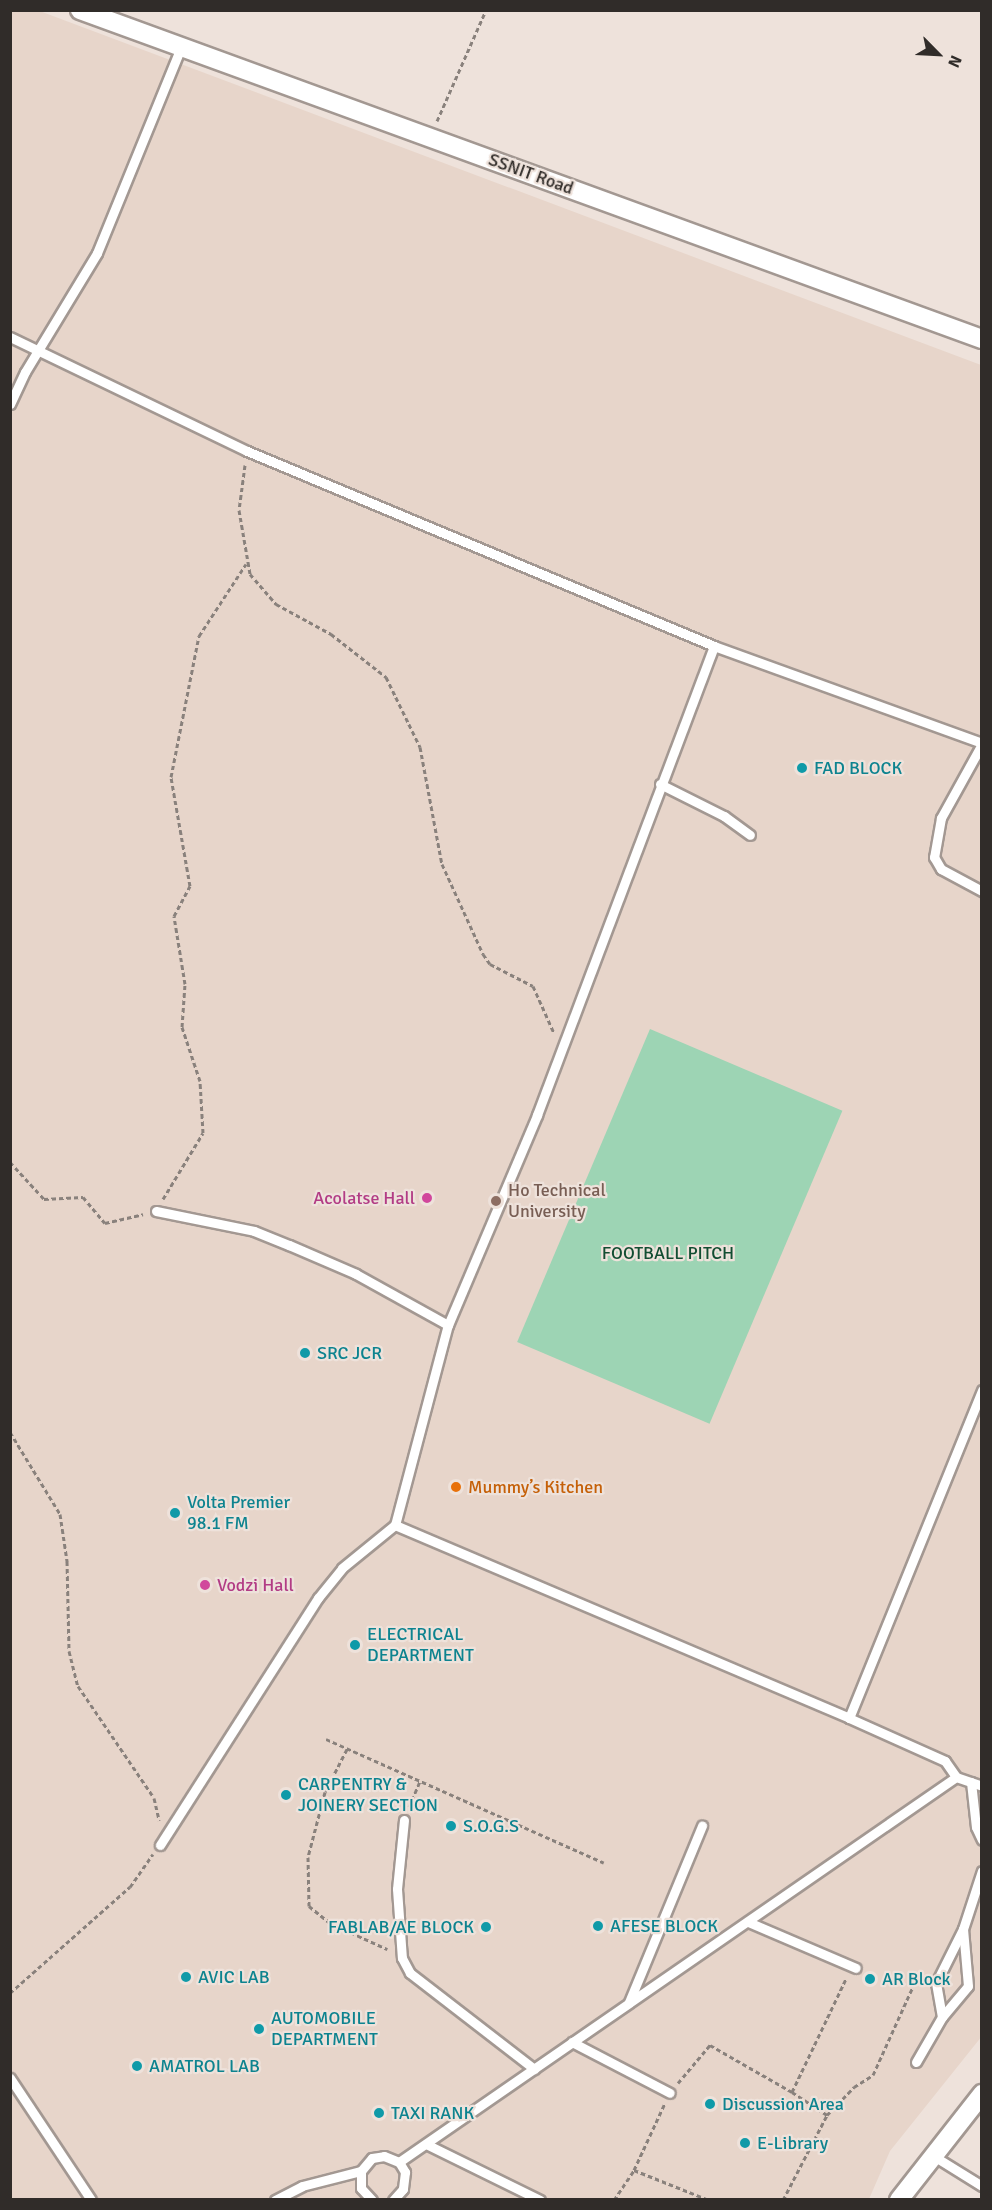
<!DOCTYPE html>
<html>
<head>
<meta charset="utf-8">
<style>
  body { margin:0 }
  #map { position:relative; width:992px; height:2210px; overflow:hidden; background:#eee2db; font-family:Signika,sans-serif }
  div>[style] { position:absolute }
  .built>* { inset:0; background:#e7d5ca }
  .green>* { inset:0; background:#9dd4b4; transform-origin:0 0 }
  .path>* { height:3px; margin-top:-1.5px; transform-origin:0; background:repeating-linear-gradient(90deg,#89817c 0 4.5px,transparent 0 7.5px) }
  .roads { filter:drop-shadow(2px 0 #a39892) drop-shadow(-2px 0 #a39892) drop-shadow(0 2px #a39892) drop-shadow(0 -2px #a39892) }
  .service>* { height:9px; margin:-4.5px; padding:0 4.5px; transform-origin:4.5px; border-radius:4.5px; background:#fff }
  .minor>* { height:18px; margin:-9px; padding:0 9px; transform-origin:9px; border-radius:9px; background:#fff }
  .dots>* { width:16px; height:16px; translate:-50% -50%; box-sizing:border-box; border:3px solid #eee2db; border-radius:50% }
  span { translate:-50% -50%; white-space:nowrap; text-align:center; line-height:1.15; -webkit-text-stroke:4.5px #eee2db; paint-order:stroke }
  .street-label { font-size:18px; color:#302c29 }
  .culture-label { font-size:18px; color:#0d838f }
  .left { translate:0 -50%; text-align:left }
  .right { translate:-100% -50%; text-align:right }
  .education-label { font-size:18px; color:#785e54 }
  .hotel-label { font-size:18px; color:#b23c85 }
  .park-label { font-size:18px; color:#124e32 }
  .food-label { font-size:18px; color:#c56008 }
  .frame { position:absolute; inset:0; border:12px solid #302c29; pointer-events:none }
  .north { position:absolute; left:908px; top:24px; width:60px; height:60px; -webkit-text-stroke:4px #eee2db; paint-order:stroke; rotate:114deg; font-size:16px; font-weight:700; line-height:24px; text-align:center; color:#302c29 }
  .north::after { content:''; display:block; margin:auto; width:21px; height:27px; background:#302c29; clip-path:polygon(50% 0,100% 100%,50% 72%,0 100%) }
</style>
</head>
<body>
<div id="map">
  <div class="built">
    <i style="clip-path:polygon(37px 10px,981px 365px,982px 2036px,890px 2151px,869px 2199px,11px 2200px,10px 11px)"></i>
  </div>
  <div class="green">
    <i style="left:650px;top:1029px;width:209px;height:340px;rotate:23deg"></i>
  </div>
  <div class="path">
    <i style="left:437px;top:121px;width:121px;rotate:-66.2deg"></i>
    <i style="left:245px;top:465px;width:45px;rotate:97.6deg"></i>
    <i style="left:239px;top:510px;width:65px;rotate:80.2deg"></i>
    <i style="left:250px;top:574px;width:40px;rotate:49deg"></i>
    <i style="left:276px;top:604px;width:63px;rotate:28.6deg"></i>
    <i style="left:331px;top:634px;width:70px;rotate:38deg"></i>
    <i style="left:386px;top:677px;width:78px;rotate:64.1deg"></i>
    <i style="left:420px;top:747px;width:119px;rotate:79.4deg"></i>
    <i style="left:442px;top:864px;width:99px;rotate:65.5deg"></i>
    <i style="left:483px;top:954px;width:12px;rotate:55deg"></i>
    <i style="left:490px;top:964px;width:48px;rotate:27.1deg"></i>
    <i style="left:533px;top:986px;width:51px;rotate:65.9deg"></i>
    <i style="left:10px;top:1162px;width:50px;rotate:47.4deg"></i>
    <i style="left:44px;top:1199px;width:39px;rotate:-3deg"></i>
    <i style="left:83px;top:1197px;width:34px;rotate:50deg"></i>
    <i style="left:105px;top:1223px;width:39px;rotate:-13deg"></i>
    <i style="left:163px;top:1199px;width:77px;rotate:-58.8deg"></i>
    <i style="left:203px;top:1133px;width:52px;rotate:-93.3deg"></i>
    <i style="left:200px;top:1081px;width:57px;rotate:-108.4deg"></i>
    <i style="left:182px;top:1027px;width:43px;rotate:-86deg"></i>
    <i style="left:185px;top:984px;width:69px;rotate:-99.2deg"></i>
    <i style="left:174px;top:916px;width:34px;rotate:-62deg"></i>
    <i style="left:190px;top:886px;width:111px;rotate:-99.9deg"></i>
    <i style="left:171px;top:777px;width:144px;rotate:-78.8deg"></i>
    <i style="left:199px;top:636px;width:86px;rotate:-56.9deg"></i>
    <i style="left:10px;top:1432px;width:96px;rotate:58.6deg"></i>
    <i style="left:60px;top:1514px;width:48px;rotate:81.5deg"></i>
    <i style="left:67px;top:1561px;width:90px;rotate:88.7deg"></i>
    <i style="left:69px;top:1651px;width:36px;rotate:76deg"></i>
    <i style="left:78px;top:1686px;width:135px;rotate:55.8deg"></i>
    <i style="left:154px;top:1798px;width:23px;rotate:77deg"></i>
    <i style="left:326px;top:1739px;width:304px;rotate:24deg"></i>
    <i style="left:347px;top:1749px;width:48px;rotate:117.1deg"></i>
    <i style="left:325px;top:1792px;width:67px;rotate:104.7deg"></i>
    <i style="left:308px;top:1857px;width:49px;rotate:88.8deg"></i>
    <i style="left:309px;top:1906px;width:27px;rotate:39deg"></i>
    <i style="left:330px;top:1923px;width:63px;rotate:24.5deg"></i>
    <i style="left:409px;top:1807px;width:28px;rotate:-67deg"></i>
    <i style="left:10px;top:1993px;width:160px;rotate:-41.5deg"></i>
    <i style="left:130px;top:1887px;width:40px;rotate:-55.1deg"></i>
    <i style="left:678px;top:2083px;width:50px;rotate:-49.9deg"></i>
    <i style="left:710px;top:2045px;width:95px;rotate:29.8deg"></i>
    <i style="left:792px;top:2092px;width:125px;rotate:-64.5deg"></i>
    <i style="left:792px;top:2092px;width:42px;rotate:33.3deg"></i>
    <i style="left:634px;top:2170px;width:74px;rotate:-65.2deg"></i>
    <i style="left:614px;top:2200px;width:36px;rotate:-56deg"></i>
    <i style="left:634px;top:2170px;width:81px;rotate:21.8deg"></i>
    <i style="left:783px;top:2200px;width:96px;rotate:-62.6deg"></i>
    <i style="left:827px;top:2115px;width:39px;rotate:-46deg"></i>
    <i style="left:854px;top:2087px;width:22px;rotate:-32deg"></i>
    <i style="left:873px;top:2075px;width:102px;rotate:-65.7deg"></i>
  </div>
  <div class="roads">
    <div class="service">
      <i style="left:10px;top:337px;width:263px;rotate:25.7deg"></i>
      <i style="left:247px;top:451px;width:506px;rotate:22.66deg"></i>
      <i style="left:714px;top:646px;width:285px;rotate:19.9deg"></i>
      <i style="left:10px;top:404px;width:35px;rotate:-65deg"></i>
      <i style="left:25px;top:372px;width:139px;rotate:-58.8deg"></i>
      <i style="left:97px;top:253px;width:222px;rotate:-67.8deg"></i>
      <i style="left:982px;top:744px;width:85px;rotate:119deg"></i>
      <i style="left:941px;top:818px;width:40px;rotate:100deg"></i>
      <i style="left:934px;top:857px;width:14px;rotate:60deg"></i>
      <i style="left:941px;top:869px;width:47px;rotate:28.2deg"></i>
      <i style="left:660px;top:784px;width:72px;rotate:26.6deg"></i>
      <i style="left:724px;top:816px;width:32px;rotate:36deg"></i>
      <i style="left:156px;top:1211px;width:100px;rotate:11.5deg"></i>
      <i style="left:254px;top:1231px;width:38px;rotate:22deg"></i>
      <i style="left:289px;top:1245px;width:73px;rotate:23.4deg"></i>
      <i style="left:356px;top:1274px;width:105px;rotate:29deg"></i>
      <i style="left:395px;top:1525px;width:493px;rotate:23deg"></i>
      <i style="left:849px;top:1718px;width:105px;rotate:24.1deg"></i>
      <i style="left:945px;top:1761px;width:19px;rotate:55deg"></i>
      <i style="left:956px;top:1777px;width:28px;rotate:19deg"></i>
      <i style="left:849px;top:1718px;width:354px;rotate:-67.9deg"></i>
      <i style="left:971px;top:1782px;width:45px;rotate:83.7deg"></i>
      <i style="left:976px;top:1827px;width:14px;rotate:65deg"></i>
      <i style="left:404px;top:1820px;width:69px;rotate:95.8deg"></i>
      <i style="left:397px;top:1889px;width:69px;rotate:85.9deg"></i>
      <i style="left:402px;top:1958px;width:17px;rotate:62deg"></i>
      <i style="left:410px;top:1973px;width:157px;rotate:37.7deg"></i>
      <i style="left:160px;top:1845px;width:293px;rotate:-57.4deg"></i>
      <i style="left:318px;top:1598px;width:38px;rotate:-51deg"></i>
      <i style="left:342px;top:1568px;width:68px;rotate:-39.1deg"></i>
      <i style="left:395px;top:1525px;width:207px;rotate:-75.2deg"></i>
      <i style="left:448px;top:1325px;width:228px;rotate:-67deg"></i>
      <i style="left:537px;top:1115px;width:501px;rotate:-69.32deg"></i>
      <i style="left:748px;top:1922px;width:117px;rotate:23.1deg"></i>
      <i style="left:629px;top:2002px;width:191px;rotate:-67.5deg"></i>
      <i style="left:942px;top:2017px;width:40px;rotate:-50deg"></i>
      <i style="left:968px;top:1986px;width:57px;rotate:-95deg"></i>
      <i style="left:572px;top:2042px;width:110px;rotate:27.5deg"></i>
      <i style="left:916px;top:2062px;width:52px;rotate:-60deg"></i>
      <i style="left:942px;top:2017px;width:35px;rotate:-100deg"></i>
      <i style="left:936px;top:1983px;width:60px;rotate:-63.4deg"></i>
      <i style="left:963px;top:1929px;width:61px;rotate:-71.9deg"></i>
      <i style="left:10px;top:2078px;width:146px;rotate:56.4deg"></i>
      <i style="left:426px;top:2144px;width:127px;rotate:26.2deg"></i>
      <i style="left:932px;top:2155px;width:59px;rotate:31.8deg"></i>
      <i style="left:399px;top:2162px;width:677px;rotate:-34.65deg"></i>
      <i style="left:275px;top:2200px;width:30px;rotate:-27deg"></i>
      <i style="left:302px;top:2186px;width:61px;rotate:-14.3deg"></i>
      <i style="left:372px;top:2200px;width:16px;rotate:-133deg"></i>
      <i style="left:361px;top:2188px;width:17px;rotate:-90deg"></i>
      <i style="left:361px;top:2171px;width:17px;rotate:-50deg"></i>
      <i style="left:372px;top:2158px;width:12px;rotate:-9deg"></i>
      <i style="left:384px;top:2156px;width:16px;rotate:22deg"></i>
      <i style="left:399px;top:2162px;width:12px;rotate:59deg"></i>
      <i style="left:405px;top:2172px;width:17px;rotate:97deg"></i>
      <i style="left:403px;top:2189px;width:15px;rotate:132deg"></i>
    </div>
    <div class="minor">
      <i style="left:80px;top:10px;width:960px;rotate:20.04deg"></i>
      <i style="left:899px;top:2200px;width:135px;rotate:-51.9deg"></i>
    </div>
  </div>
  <div class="dots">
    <i style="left:802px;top:768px;background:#0f9aa8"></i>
    <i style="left:427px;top:1198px;background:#d1479c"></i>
    <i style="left:496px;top:1201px;background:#8d6e63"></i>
    <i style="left:305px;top:1353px;background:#0f9aa8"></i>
    <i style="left:456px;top:1487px;background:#e8710a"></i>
    <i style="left:175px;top:1513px;background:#0f9aa8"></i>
    <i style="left:205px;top:1585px;background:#d1479c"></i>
    <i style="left:355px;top:1645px;background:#0f9aa8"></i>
    <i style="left:286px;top:1795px;background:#0f9aa8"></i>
    <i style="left:451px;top:1826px;background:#0f9aa8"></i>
    <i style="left:598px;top:1926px;background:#0f9aa8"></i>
    <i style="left:486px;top:1927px;background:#0f9aa8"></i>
    <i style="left:186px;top:1977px;background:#0f9aa8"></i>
    <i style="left:870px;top:1979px;background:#0f9aa8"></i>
    <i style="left:259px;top:2029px;background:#0f9aa8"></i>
    <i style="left:137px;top:2066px;background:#0f9aa8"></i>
    <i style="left:710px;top:2104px;background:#0f9aa8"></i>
    <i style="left:379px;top:2113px;background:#0f9aa8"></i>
    <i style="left:745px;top:2143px;background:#0f9aa8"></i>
  </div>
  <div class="street-label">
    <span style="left:531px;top:174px;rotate:20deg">SSNIT Road</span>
  </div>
  <div class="culture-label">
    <span class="left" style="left:814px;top:768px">FAD BLOCK</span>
    <span class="left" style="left:317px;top:1353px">SRC JCR</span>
    <span class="left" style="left:187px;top:1513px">Volta Premier<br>98.1 FM</span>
    <span class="left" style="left:367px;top:1645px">ELECTRICAL<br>DEPARTMENT</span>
    <span class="left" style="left:298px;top:1795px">CARPENTRY &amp;<br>JOINERY SECTION</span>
    <span class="left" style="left:463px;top:1826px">S.O.G.S</span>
    <span class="left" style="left:610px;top:1926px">AFESE BLOCK</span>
    <span class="right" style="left:474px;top:1927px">FABLAB/AE BLOCK</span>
    <span class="left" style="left:198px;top:1977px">AVIC LAB</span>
    <span class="left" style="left:882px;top:1979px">AR Block</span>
    <span class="left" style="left:271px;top:2029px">AUTOMOBILE<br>DEPARTMENT</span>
    <span class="left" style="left:149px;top:2066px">AMATROL LAB</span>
    <span class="left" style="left:722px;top:2104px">Discussion Area</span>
    <span class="left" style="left:391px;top:2113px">TAXI RANK</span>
    <span class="left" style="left:757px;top:2143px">E-Library</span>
  </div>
  <div class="education-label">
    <span class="left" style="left:508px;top:1201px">Ho Technical<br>University</span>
  </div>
  <div class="hotel-label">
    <span class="right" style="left:415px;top:1198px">Acolatse Hall</span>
    <span class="left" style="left:217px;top:1585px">Vodzi Hall</span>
  </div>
  <div class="park-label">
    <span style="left:668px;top:1253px">FOOTBALL PITCH</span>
  </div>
  <div class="food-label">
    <span class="left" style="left:468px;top:1487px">Mummy’s Kitchen</span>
  </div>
  <div class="frame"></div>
  <div class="north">N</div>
</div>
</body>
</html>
